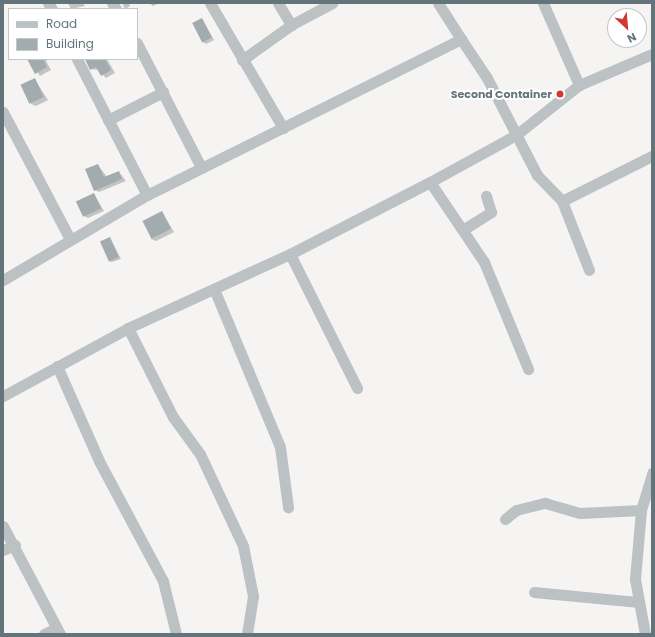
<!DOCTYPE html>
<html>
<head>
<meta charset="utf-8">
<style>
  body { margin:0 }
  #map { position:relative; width:655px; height:637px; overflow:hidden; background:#f5f4f2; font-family:Poppins,sans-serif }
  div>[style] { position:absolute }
  .shadow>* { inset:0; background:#0003 }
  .building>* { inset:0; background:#a2acae; transform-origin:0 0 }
  .minor>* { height:11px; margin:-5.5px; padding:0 5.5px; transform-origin:5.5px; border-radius:5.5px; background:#bcc1c3 }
  .dots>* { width:11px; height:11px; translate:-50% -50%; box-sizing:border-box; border:2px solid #fff; border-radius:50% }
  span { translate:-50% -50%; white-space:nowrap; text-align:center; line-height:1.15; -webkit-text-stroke:4px #fff; paint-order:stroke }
  .poi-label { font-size:11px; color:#63757a; font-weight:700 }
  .right { translate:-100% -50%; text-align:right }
  .frame { position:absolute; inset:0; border:4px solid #63757a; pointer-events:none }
  .legend { position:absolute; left:8px; top:8px; width:130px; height:52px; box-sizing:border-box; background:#fff; border:1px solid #c1c8ca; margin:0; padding:5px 7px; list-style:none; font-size:12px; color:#63757a }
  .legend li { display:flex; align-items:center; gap:8px; height:20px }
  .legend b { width:20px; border:1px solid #c1c8ca }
  .north { position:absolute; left:607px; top:8px; width:40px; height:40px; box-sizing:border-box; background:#fff; border:1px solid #c1c8ca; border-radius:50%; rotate:154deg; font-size:11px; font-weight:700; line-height:16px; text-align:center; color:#63757a }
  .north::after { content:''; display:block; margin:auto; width:14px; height:18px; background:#d13936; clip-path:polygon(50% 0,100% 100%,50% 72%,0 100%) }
</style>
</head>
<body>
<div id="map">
  <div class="shadow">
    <i style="clip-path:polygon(68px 3px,83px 3px,85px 6px,71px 9px)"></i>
    <i style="clip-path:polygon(122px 3px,129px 3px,130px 6px,125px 9px)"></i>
    <i style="clip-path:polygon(149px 3px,159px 3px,153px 6px)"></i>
    <i style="clip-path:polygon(202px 19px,214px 40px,206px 44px,203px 42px)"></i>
    <i style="clip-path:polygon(28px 59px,49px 59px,46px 61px,51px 70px,40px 76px)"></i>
    <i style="clip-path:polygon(86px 59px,107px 59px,115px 73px,106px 78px,98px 70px,91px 69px)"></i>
    <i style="clip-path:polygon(35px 80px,48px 100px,36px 106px,31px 104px)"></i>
    <i style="clip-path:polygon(98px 165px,107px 177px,119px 172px,126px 181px,99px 192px,95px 190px,86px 170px)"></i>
    <i style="clip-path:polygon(94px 194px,104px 211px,88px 218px,84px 216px)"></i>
    <i style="clip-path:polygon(162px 212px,174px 232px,156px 241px,151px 239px)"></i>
    <i style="clip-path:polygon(110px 238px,121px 259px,112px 262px,109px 261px)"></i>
  </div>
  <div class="building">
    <i style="left:202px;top:18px;width:22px;height:11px;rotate:63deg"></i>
    <i style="clip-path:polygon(27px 59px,43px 59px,47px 67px,35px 74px)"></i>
    <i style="clip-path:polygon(85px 59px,105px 59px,111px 70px,101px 76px,96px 67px,90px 70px)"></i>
    <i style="left:35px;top:78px;width:21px;height:16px;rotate:65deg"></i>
    <i style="clip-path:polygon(98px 164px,104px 177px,119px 171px,122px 179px,94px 191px,85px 169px)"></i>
    <i style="left:94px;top:193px;width:17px;height:20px;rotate:65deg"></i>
    <i style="left:162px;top:211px;width:20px;height:22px;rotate:63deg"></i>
    <i style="left:110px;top:237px;width:22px;height:11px;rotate:66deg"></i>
  </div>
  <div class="minor">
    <i style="left:48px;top:3px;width:7px;rotate:56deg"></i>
    <i style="left:112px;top:3px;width:7px;rotate:56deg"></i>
    <i style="left:210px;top:3px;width:145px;rotate:59.7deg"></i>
    <i style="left:278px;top:3px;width:26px;rotate:59deg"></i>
    <i style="left:438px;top:3px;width:43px;rotate:57.4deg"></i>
    <i style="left:543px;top:3px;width:90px;rotate:66.3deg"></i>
    <i style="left:137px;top:43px;width:140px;rotate:62.7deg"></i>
    <i style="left:77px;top:59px;width:153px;rotate:62.8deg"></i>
    <i style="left:242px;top:60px;width:60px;rotate:-35.5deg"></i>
    <i style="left:291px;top:25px;width:47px;rotate:-28.2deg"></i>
    <i style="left:3px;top:112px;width:144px;rotate:62.2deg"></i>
    <i style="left:108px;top:120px;width:62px;rotate:-27deg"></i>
    <i style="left:430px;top:182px;width:97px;rotate:56deg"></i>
    <i style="left:484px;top:262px;width:116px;rotate:67.6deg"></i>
    <i style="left:562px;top:201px;width:101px;rotate:-26.6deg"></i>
    <i style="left:464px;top:229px;width:32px;rotate:-32deg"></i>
    <i style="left:491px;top:212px;width:17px;rotate:-107deg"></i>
    <i style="left:290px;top:254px;width:150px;rotate:63.4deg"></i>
    <i style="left:3px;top:280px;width:167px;rotate:-30.6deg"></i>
    <i style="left:147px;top:195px;width:351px;rotate:-26.4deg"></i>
    <i style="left:461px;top:39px;width:47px;rotate:56.3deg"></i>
    <i style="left:487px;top:78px;width:109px;rotate:62.7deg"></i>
    <i style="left:537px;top:175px;width:36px;rotate:46deg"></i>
    <i style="left:562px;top:201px;width:74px;rotate:68.6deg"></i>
    <i style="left:214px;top:289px;width:171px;rotate:67.3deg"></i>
    <i style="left:280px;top:447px;width:61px;rotate:82.4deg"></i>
    <i style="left:128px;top:328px;width:100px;rotate:63.2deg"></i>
    <i style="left:173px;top:417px;width:46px;rotate:53.9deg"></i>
    <i style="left:200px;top:454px;width:102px;rotate:64.9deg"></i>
    <i style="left:243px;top:546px;width:51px;rotate:78.7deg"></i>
    <i style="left:253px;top:596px;width:38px;rotate:99deg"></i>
    <i style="left:57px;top:366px;width:104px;rotate:66.1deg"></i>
    <i style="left:99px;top:461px;width:136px;rotate:61.9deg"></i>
    <i style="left:163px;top:581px;width:55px;rotate:76.2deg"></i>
    <i style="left:3px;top:396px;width:142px;rotate:-28.5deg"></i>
    <i style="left:128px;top:328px;width:178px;rotate:-24.6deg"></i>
    <i style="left:290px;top:254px;width:157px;rotate:-27.2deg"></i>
    <i style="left:430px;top:182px;width:98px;rotate:-28.7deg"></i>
    <i style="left:516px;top:135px;width:80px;rotate:-38.4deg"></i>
    <i style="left:579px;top:85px;width:79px;rotate:-23deg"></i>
    <i style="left:505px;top:519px;width:14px;rotate:-39deg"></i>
    <i style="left:516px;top:510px;width:30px;rotate:-14deg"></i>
    <i style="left:545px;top:503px;width:36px;rotate:16deg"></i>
    <i style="left:580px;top:513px;width:61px;rotate:-2.8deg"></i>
    <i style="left:3px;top:526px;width:122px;rotate:62.2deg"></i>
    <i style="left:3px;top:550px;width:13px;rotate:-23deg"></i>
    <i style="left:534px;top:592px;width:103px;rotate:5.5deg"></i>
    <i style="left:44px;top:634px;width:14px;rotate:-25deg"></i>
    <i style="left:645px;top:634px;width:56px;rotate:-100.3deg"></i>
    <i style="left:635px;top:579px;width:69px;rotate:-85deg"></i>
    <i style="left:641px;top:510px;width:39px;rotate:-73deg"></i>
  </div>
  <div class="dots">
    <i style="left:560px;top:94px;background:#d13936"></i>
  </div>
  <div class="poi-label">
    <span class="right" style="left:552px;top:94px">Second Container</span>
  </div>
  <div class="frame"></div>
  <ul class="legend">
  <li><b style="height:5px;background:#bcc1c3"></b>Road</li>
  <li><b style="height:11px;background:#a2acae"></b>Building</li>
  </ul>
  <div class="north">N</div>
</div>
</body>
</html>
